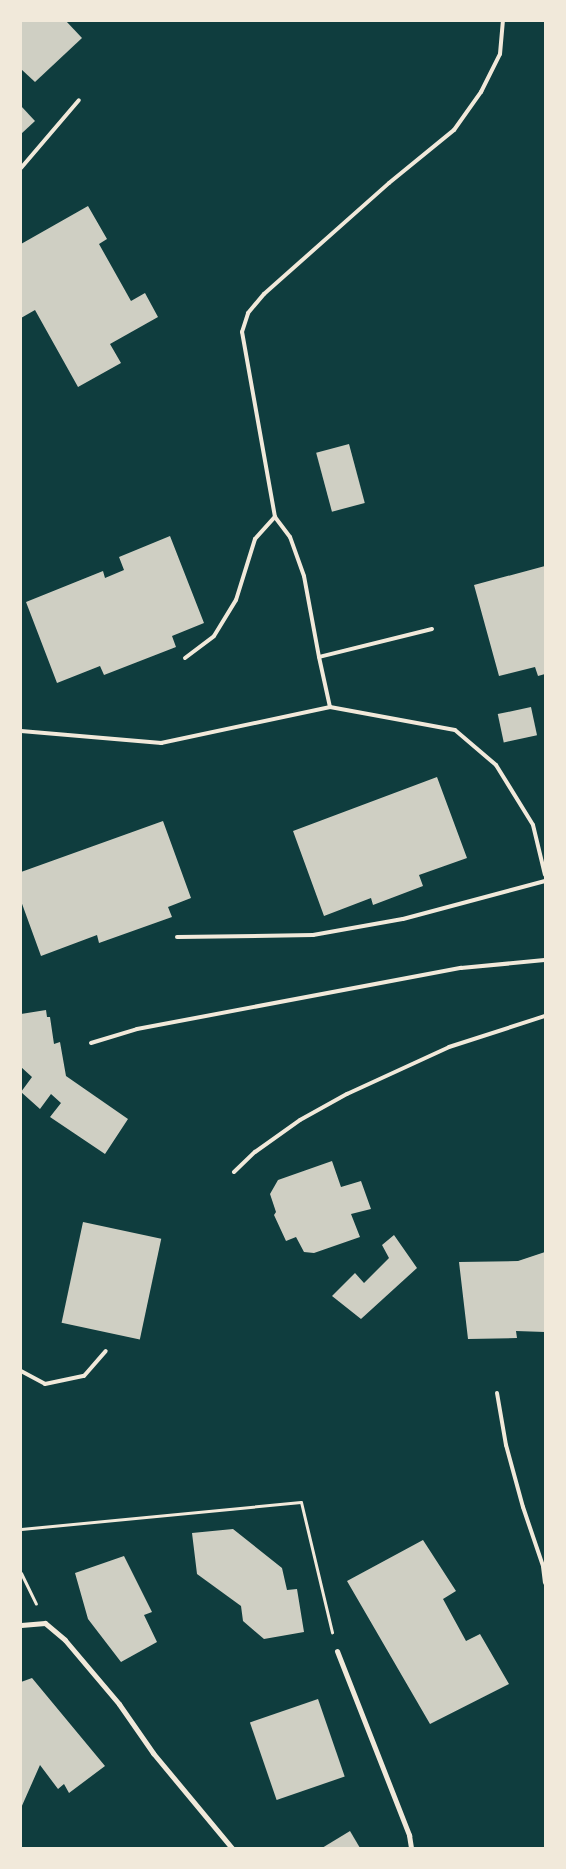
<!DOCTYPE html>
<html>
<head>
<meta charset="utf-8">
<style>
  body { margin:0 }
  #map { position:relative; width:566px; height:1869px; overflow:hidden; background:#0f3d3e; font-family:Mulish,sans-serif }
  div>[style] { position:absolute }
  .building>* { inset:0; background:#cfcfc3; transform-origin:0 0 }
  .path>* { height:3px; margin:-1.5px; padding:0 1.5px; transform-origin:1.5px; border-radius:1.5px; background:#f1e9da }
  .service>* { height:4px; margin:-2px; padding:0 2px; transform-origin:2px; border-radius:2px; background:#f1e9da }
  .minor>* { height:5px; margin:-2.5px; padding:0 2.5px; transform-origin:2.5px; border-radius:2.5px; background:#f1e9da }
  span { translate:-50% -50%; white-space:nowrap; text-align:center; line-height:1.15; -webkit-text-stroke:4.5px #f1e9da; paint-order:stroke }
  .frame { position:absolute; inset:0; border:22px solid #f1e9da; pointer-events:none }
</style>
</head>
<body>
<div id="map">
  <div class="building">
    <i style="clip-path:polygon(21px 21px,66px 21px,82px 38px,35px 82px,21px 69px)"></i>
    <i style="clip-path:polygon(21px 106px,35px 121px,21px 134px)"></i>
    <i style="clip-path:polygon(88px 206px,107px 239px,99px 244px,131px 301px,145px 293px,158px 317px,110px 344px,121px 363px,78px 387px,35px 310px,21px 318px,21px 244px)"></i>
    <i style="left:349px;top:444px;width:61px;height:34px;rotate:75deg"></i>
    <i style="clip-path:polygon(170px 536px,204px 623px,172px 636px,176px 647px,104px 675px,100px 666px,57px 683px,26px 602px,103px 571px,105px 578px,124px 570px,119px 557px)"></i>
    <i style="clip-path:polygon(545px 566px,545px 674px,538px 676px,535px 667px,499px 676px,474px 585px)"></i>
    <i style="left:531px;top:707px;width:29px;height:34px;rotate:78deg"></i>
    <i style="clip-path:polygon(437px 777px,467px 858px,419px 875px,423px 886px,373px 905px,371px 898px,324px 916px,293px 831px)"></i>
    <i style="clip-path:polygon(163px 821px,191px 898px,168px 907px,172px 917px,99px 943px,97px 935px,41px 956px,21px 901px,21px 872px)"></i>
    <i style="clip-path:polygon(46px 1010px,47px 1017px,50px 1017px,54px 1044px,60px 1042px,66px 1076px,128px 1119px,105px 1154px,50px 1117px,61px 1103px,51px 1094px,40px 1109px,21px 1092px,32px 1077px,21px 1067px,21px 1014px)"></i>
    <i style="clip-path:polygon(332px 1161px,341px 1187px,361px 1181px,371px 1209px,351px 1214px,360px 1237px,314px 1253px,304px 1252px,296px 1237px,286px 1241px,274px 1215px,276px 1212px,270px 1194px,278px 1180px)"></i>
    <i style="left:83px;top:1222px;width:80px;height:103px;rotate:12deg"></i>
    <i style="clip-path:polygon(394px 1235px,417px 1268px,361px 1319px,332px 1296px,355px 1273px,364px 1283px,389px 1258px,382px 1245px)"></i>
    <i style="clip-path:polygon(545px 1252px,545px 1332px,516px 1331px,517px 1338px,468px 1339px,459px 1262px,518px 1261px)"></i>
    <i style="clip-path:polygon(233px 1529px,282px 1568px,287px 1590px,297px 1589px,304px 1632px,264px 1639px,243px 1621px,241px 1606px,197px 1574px,192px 1533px)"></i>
    <i style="clip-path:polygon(423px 1540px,456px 1591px,443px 1599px,466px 1641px,480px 1634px,509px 1684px,430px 1724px,347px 1581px)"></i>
    <i style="clip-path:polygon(124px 1556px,152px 1612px,144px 1615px,157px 1642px,121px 1662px,88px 1619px,75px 1573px)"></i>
    <i style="clip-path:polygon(32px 1678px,105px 1766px,69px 1793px,64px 1784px,58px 1789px,40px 1765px,21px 1808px,21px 1682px)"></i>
    <i style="left:318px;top:1699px;width:82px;height:72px;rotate:71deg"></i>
    <i style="clip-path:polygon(350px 1831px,360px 1848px,322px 1848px)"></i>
  </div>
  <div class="path">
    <i style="left:21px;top:1529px;width:281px;rotate:-5.5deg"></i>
    <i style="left:301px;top:1502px;width:134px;rotate:76.6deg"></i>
    <i style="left:21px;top:1573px;width:34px;rotate:64deg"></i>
  </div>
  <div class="service">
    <i style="left:21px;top:168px;width:89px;rotate:-49.5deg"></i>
    <i style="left:432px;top:629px;width:116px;rotate:166.1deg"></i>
    <i style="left:319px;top:657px;width:82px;rotate:-100.5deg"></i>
    <i style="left:304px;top:576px;width:41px;rotate:-109.7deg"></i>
    <i style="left:290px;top:537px;width:25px;rotate:-127deg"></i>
    <i style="left:275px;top:517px;width:188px;rotate:-100.1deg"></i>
    <i style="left:242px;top:332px;width:20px;rotate:-72deg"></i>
    <i style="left:248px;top:313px;width:25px;rotate:-50deg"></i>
    <i style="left:264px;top:294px;width:167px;rotate:-41.6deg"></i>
    <i style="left:389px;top:183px;width:84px;rotate:-39.2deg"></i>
    <i style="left:454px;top:130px;width:47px;rotate:-54.6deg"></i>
    <i style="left:481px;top:92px;width:42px;rotate:-63.4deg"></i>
    <i style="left:500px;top:54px;width:33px;rotate:-85deg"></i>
    <i style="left:319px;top:657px;width:51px;rotate:77.6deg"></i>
    <i style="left:185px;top:658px;width:36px;rotate:-37deg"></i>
    <i style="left:214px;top:636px;width:42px;rotate:-58.6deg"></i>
    <i style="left:236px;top:600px;width:64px;rotate:-72.7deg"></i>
    <i style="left:255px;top:539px;width:30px;rotate:-48deg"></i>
    <i style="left:21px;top:731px;width:141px;rotate:4.9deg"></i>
    <i style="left:161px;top:743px;width:173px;rotate:-12deg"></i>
    <i style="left:330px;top:707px;width:127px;rotate:10.4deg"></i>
    <i style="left:455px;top:730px;width:54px;rotate:40.5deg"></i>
    <i style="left:496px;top:765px;width:70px;rotate:58.3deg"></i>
    <i style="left:533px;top:825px;width:51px;rotate:76.5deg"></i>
    <i style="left:177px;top:937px;width:136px;rotate:-0.8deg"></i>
    <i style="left:313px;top:935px;width:91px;rotate:-10.1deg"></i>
    <i style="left:403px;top:919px;width:147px;rotate:-15deg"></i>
    <i style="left:91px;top:1043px;width:48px;rotate:-16.9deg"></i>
    <i style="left:137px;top:1029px;width:330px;rotate:-10.7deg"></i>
    <i style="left:461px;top:968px;width:84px;rotate:-5.4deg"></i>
    <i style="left:234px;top:1172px;width:29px;rotate:-44deg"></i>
    <i style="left:255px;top:1152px;width:55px;rotate:-35.4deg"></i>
    <i style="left:300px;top:1120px;width:54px;rotate:-29deg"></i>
    <i style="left:347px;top:1094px;width:112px;rotate:-24.7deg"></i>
    <i style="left:449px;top:1047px;width:101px;rotate:-17.9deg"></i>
    <i style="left:21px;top:1371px;width:27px;rotate:28deg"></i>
    <i style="left:45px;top:1384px;width:40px;rotate:-12deg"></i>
    <i style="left:84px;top:1376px;width:33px;rotate:-49deg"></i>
    <i style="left:497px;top:1393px;width:53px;rotate:80.2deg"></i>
    <i style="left:506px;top:1445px;width:64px;rotate:74.7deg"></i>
    <i style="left:523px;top:1507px;width:62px;rotate:71.3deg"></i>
  </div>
  <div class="minor">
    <i style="left:543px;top:1566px;width:16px;rotate:83deg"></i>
    <i style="left:21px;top:1625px;width:24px;rotate:-5deg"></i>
    <i style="left:45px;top:1623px;width:26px;rotate:40deg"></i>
    <i style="left:65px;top:1640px;width:84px;rotate:49.8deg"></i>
    <i style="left:119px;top:1704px;width:60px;rotate:55.2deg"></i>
    <i style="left:153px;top:1753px;width:124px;rotate:50.3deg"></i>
    <i style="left:337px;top:1651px;width:198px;rotate:68.6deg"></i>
    <i style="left:409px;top:1835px;width:13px;rotate:81deg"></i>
  </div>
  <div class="frame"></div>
</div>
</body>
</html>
